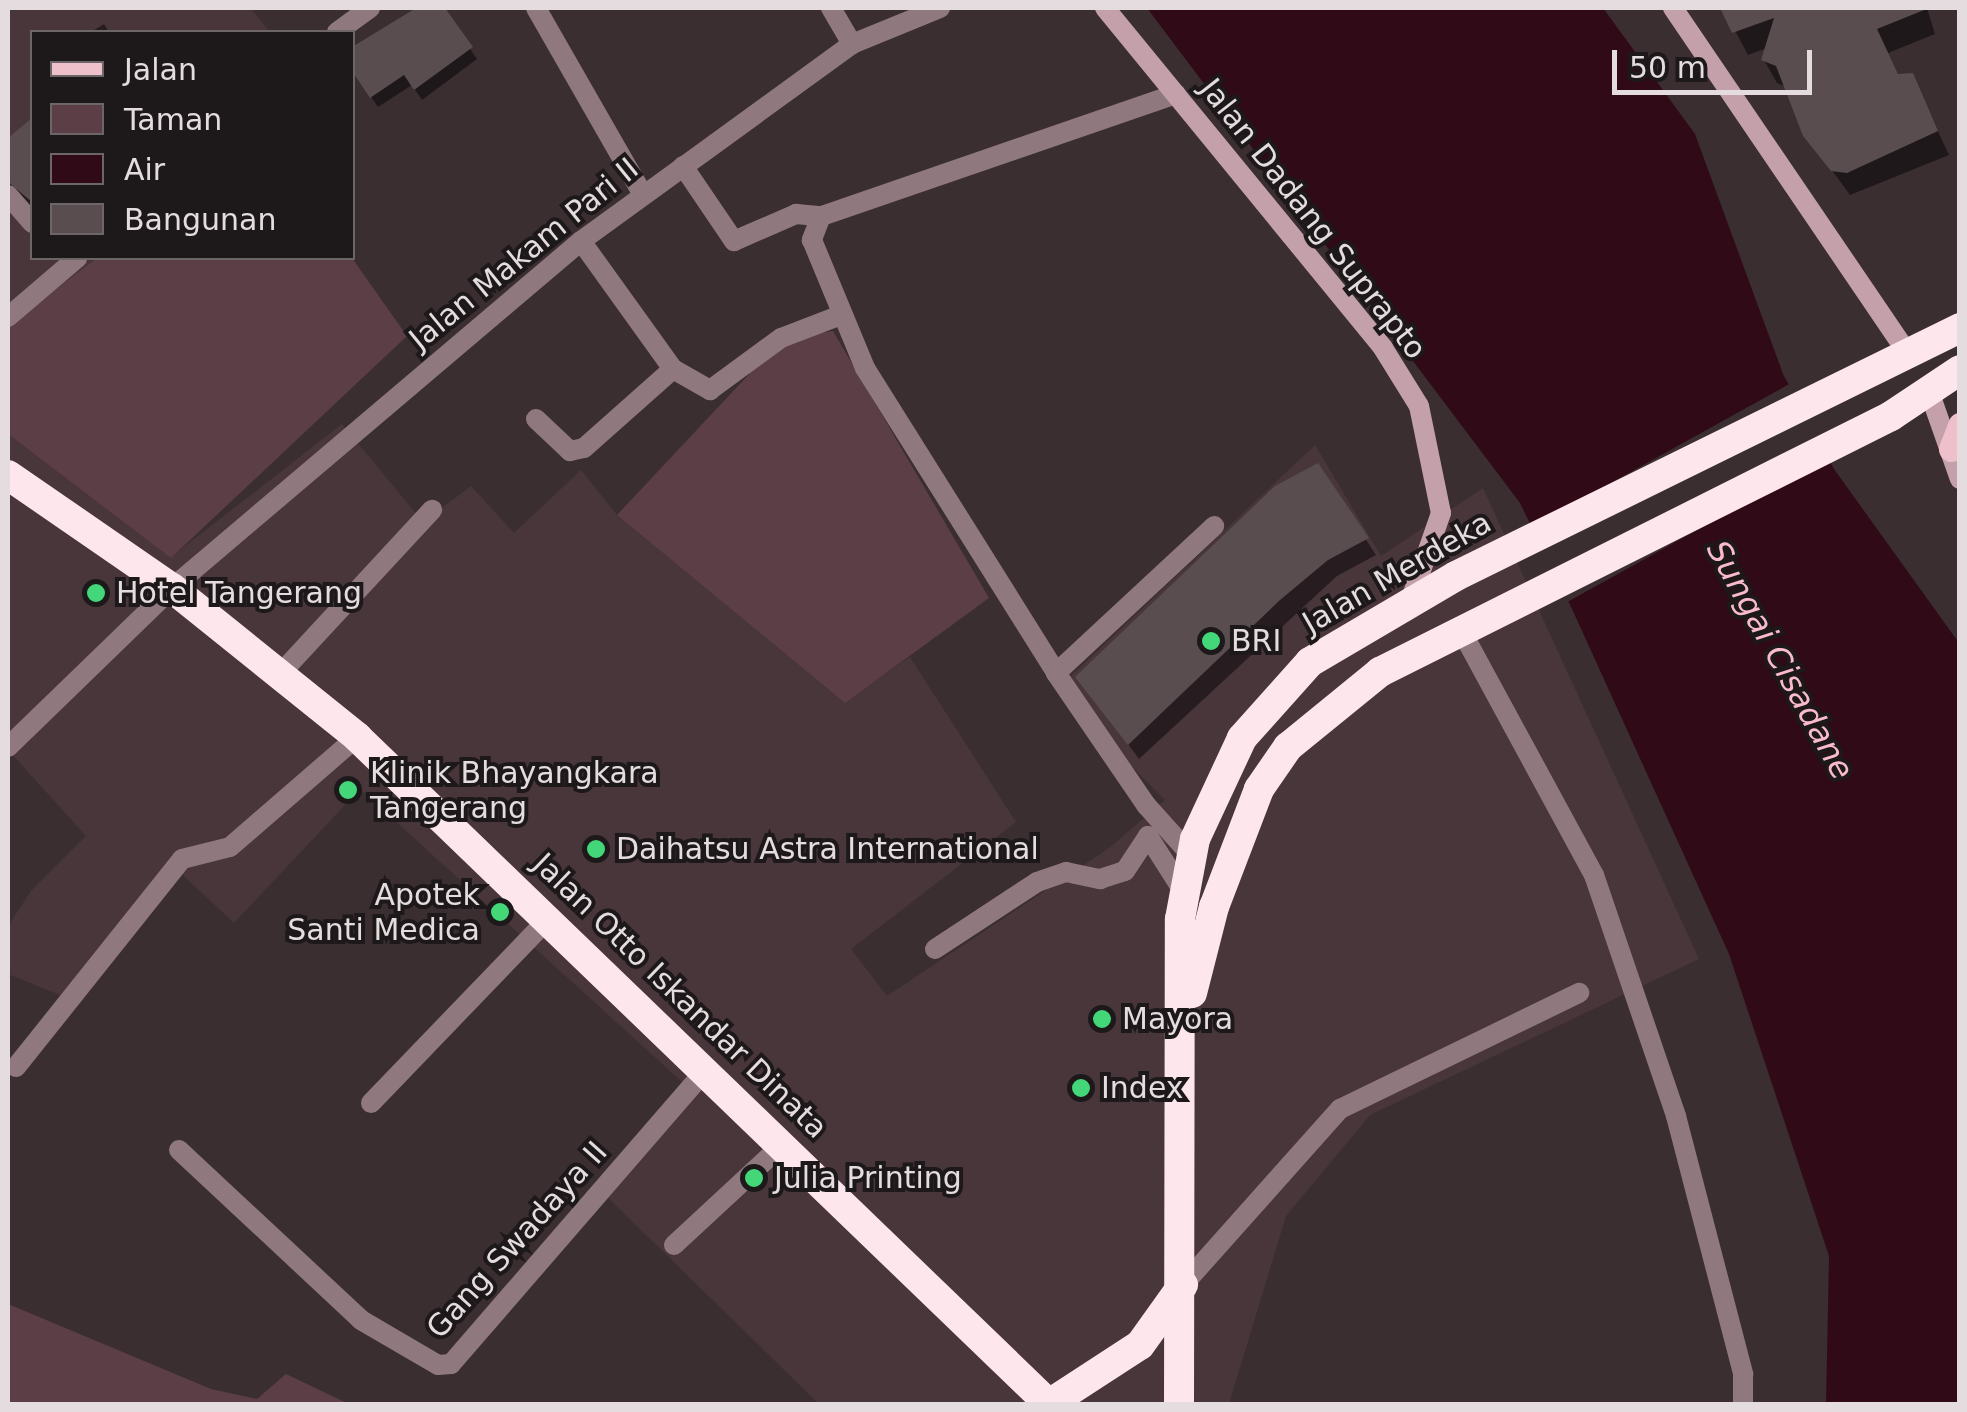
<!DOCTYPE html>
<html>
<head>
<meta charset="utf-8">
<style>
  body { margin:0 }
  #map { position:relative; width:1967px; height:1412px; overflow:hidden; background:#3a2e31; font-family:"DejaVu Sans",sans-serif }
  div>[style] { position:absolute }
  .built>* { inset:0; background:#49363a }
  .green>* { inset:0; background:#5c3e46 }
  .water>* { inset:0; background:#300a17 }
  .pier>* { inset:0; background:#3a2e31; transform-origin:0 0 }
  .shadow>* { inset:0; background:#0007 }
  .building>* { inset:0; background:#5a4d50 }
  .street>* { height:20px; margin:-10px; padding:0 10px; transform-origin:10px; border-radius:10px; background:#8f797f }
  .secondary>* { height:20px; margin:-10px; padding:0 10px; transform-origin:10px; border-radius:10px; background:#c4a1aa }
  .primary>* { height:25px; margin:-12.5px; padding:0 12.5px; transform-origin:12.5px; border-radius:12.5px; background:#eec0cc }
  .highway>* { height:30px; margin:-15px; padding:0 15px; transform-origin:15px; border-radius:15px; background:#fde7ec }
  .dots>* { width:28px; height:28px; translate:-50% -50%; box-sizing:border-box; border:5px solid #1d1819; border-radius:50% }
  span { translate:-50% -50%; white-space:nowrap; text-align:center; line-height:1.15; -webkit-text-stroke:8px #1d1819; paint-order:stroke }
  .street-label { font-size:30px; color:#e4dcde }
  .poi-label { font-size:30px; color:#e4dcde }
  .left { translate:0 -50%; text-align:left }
  .right { translate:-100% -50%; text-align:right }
  .water-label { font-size:32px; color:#f9bbcb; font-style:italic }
  .frame { position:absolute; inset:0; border:10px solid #e4dcde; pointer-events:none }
  .legend { position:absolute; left:30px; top:30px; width:325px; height:230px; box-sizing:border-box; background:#1d1819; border:2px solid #6d6668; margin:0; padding:12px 18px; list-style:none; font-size:30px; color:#e4dcde }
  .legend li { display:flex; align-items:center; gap:20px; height:50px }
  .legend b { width:50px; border:2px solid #6d6668 }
  .scale { position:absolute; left:1612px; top:50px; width:200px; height:45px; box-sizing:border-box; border:5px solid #e4dcde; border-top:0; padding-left:12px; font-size:30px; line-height:35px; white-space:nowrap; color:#e4dcde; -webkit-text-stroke:8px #1d1819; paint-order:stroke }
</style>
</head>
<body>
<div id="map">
  <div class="built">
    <i style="clip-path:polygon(8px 8px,250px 8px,270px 32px,32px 32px,32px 258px,97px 258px,8px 325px)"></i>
    <i style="clip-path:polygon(342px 424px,423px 522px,471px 486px,514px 533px,581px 470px,617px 515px,844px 702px,910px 657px,1016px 822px,851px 949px,887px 996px,1109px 848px,1165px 800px,1056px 690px,1315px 445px,1381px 556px,1483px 488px,1699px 959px,1370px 1115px,1286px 1216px,1229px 1404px,819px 1404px,599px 1189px,692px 1091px,360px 789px,234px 923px,173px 866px,70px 999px,8px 974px,8px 926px,31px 891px,86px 836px,11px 753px,8px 758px,8px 434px,171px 557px)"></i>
  </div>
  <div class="green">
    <i style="clip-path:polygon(97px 258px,352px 258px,407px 336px,171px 558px,8px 434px,8px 325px)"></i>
    <i style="clip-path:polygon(833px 331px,989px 598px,845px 703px,617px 515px,782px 339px)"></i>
    <i style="clip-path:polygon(8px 1304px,211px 1389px,257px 1399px,286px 1374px,349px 1404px,8px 1404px)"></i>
  </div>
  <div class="water">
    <i style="clip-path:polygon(1147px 8px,1603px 8px,1695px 134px,1783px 374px,1834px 469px,1959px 643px,1959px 1404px,1826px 1404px,1829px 1256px,1729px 954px,1572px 609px,1520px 503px)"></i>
  </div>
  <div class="pier">
    <i style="left:1793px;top:382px;width:83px;height:303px;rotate:61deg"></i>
  </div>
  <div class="shadow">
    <i style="clip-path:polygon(418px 8px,442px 8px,477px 59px,422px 100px,412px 85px,378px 107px,352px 68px,352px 50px)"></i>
    <i style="clip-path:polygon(1723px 8px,1927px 8px,1935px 34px,1888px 53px,1899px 76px,1912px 76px,1949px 155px,1850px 195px,1806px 135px,1787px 87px,1777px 83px,1764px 60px,1767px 48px,1748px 55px)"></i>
    <i style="clip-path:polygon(104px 24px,109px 32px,91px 32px)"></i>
    <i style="clip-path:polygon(32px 119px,32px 210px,8px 185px,8px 140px)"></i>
    <i style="clip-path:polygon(1318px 466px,1376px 555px,1337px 576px,1139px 759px,1078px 677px)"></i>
  </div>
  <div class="building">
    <i style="clip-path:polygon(416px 8px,445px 8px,473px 47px,414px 90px,404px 75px,370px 98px,352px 71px,352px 47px)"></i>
    <i style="clip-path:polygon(1720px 8px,1929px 8px,1877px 29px,1898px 74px,1913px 73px,1938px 131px,1847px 173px,1831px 171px,1803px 136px,1776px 66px,1761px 60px,1774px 18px,1732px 33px)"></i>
    <i style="clip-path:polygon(32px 118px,32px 202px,8px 182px,8px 138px)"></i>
    <i style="clip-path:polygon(1318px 463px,1369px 538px,1328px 560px,1280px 600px,1128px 745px,1075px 677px,1275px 486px)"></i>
  </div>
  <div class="street">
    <i style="left:536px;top:8px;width:215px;rotate:60.2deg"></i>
    <i style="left:831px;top:8px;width:42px;rotate:59.7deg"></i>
    <i style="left:337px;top:32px;width:41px;rotate:-36deg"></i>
    <i style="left:1176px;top:94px;width:375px;rotate:161deg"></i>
    <i style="left:821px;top:216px;width:26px;rotate:111deg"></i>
    <i style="left:812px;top:240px;width:139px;rotate:67.5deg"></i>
    <i style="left:865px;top:368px;width:360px;rotate:57.9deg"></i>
    <i style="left:1056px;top:673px;width:160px;rotate:55.7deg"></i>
    <i style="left:1146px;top:805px;width:69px;rotate:48deg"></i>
    <i style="left:683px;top:166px;width:91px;rotate:55.8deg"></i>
    <i style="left:734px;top:241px;width:68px;rotate:-23.5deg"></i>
    <i style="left:796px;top:214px;width:25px;rotate:5deg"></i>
    <i style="left:8px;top:195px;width:37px;rotate:49deg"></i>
    <i style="left:581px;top:241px;width:158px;rotate:54.3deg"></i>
    <i style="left:673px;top:369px;width:43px;rotate:29.6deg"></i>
    <i style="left:710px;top:390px;width:88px;rotate:-36.2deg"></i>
    <i style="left:781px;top:338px;width:64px;rotate:-21deg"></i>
    <i style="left:8px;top:317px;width:91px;rotate:-40.5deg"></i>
    <i style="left:536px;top:419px;width:47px;rotate:43.3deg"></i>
    <i style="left:570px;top:451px;width:14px;rotate:-12deg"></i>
    <i style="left:584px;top:448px;width:119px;rotate:-41.6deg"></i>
    <i style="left:1462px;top:632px;width:277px;rotate:61.5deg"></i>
    <i style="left:1594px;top:875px;width:255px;rotate:71.2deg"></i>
    <i style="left:1676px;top:1116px;width:267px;rotate:75.4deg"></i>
    <i style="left:1743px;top:1374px;width:30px;rotate:90deg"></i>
    <i style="left:1056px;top:673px;width:216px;rotate:-42.9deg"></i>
    <i style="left:280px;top:674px;width:224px;rotate:-47.2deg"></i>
    <i style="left:8px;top:747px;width:228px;rotate:-44.1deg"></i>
    <i style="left:172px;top:588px;width:536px;rotate:-40.31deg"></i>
    <i style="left:581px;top:241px;width:335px;rotate:-36deg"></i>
    <i style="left:852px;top:44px;width:95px;rotate:-22.2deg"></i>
    <i style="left:935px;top:949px;width:122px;rotate:-33.3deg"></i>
    <i style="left:1037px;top:882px;width:31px;rotate:-19deg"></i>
    <i style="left:1066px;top:872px;width:35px;rotate:12deg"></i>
    <i style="left:1100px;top:879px;width:26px;rotate:-18deg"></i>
    <i style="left:1125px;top:871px;width:42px;rotate:-56.7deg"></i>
    <i style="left:1148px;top:836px;width:69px;rotate:57.5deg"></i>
    <i style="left:16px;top:1067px;width:266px;rotate:-51.4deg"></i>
    <i style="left:182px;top:859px;width:49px;rotate:-14deg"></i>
    <i style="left:230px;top:847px;width:168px;rotate:-40.9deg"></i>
    <i style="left:371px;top:1103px;width:255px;rotate:-46.1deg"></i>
    <i style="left:179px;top:1150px;width:249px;rotate:43deg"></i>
    <i style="left:361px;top:1320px;width:89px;rotate:30.3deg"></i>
    <i style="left:438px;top:1365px;width:13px;rotate:-4deg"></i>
    <i style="left:451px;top:1364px;width:389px;rotate:-49.1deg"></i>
    <i style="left:674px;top:1245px;width:149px;rotate:-42.8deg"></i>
    <i style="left:1183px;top:1285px;width:236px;rotate:-48.3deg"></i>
    <i style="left:1340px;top:1109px;width:266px;rotate:-25.9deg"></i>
  </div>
  <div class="secondary">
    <i style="left:1105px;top:8px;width:439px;rotate:50.7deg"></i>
    <i style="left:1383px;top:348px;width:68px;rotate:58.2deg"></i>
    <i style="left:1419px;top:406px;width:109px;rotate:78.4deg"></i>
    <i style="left:1441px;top:513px;width:94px;rotate:109.2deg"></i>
    <i style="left:1673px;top:8px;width:413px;rotate:55.8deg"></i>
    <i style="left:1930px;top:394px;width:90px;rotate:70.6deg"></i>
  </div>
  <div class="primary">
    <i style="left:1951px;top:449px;width:26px;rotate:-69deg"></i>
  </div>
  <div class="highway">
    <i style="left:8px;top:475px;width:199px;rotate:34.6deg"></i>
    <i style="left:172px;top:588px;width:238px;rotate:38.8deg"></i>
    <i style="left:357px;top:737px;width:961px;rotate:43.95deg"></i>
    <i style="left:1192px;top:993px;width:89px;rotate:-75.7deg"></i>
    <i style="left:1214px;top:907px;width:126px;rotate:-69.1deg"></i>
    <i style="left:1259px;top:789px;width:51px;rotate:-55.4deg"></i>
    <i style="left:1288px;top:747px;width:119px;rotate:-39.2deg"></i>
    <i style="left:1380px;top:672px;width:572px;rotate:-26.61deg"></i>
    <i style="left:1891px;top:416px;width:83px;rotate:-33.7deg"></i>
    <i style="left:1049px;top:1404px;width:108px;rotate:-33deg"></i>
    <i style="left:1140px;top:1345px;width:74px;rotate:-54.4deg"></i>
    <i style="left:1179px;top:1404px;width:485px;rotate:-89.9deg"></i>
    <i style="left:1180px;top:919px;width:81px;rotate:-79.4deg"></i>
    <i style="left:1195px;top:839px;width:111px;rotate:-65deg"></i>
    <i style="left:1242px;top:738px;width:102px;rotate:-48.2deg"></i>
    <i style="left:1310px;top:662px;width:169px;rotate:-30.5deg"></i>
    <i style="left:1456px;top:576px;width:562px;rotate:-26.2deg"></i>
  </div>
  <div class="dots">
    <i style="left:96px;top:593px;background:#44d77a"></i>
    <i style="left:1211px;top:641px;background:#44d77a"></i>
    <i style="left:348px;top:790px;background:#44d77a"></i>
    <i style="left:596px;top:849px;background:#44d77a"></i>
    <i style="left:500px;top:912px;background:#44d77a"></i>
    <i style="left:1102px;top:1019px;background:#44d77a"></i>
    <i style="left:1081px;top:1088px;background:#44d77a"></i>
    <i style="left:754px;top:1178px;background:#44d77a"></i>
  </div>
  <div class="street-label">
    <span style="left:1313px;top:219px;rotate:52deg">Jalan Dadang Suprapto</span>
    <span style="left:524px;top:254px;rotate:-39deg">Jalan Makam Pari II</span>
    <span style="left:1397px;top:573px;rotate:-30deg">Jalan Merdeka</span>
    <span style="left:680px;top:996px;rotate:44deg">Jalan Otto Iskandar Dinata</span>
    <span style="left:517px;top:1240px;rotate:-48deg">Gang Swadaya II</span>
  </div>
  <div class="poi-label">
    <span class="left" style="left:116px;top:593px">Hotel Tangerang</span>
    <span class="left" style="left:1231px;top:641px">BRI</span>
    <span class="left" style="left:370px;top:790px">Klinik Bhayangkara<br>Tangerang</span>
    <span class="left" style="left:616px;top:849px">Daihatsu Astra International</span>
    <span class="right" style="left:480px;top:912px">Apotek<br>Santi Medica</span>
    <span class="left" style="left:1122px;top:1019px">Mayora</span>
    <span class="left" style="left:1101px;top:1088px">Index</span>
    <span class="left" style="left:774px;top:1178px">Julia Printing</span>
  </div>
  <div class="water-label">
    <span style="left:1780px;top:660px;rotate:61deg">Sungai Cisadane</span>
  </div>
  <div class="frame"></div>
  <ul class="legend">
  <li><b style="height:12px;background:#eec0cc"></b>Jalan</li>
  <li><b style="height:28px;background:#5c3e46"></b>Taman</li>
  <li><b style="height:28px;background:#300a17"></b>Air</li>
  <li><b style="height:28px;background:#5a4d50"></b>Bangunan</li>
  </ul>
  <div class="scale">50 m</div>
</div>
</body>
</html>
